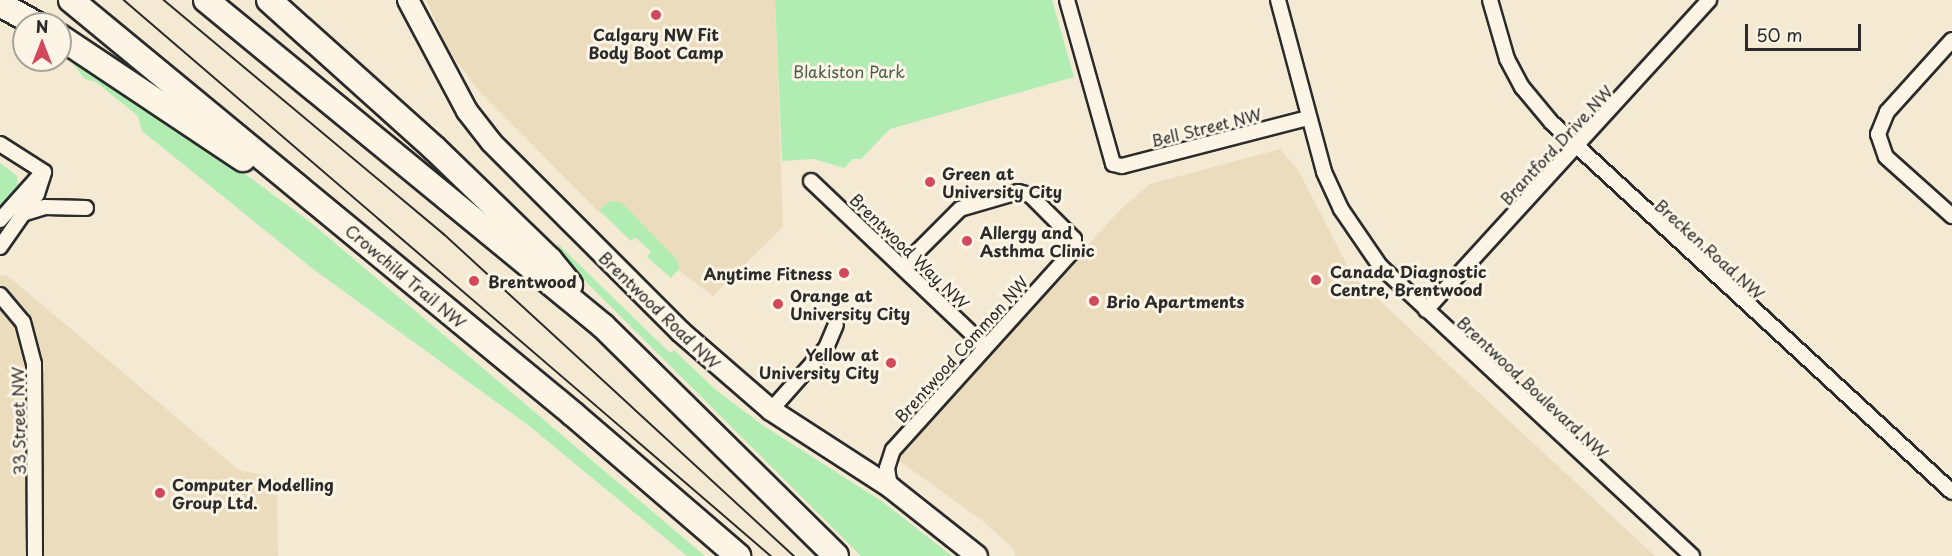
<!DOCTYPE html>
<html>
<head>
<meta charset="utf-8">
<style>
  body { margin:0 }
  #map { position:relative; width:1952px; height:556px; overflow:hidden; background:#f4ead3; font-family:"Playpen Sans",sans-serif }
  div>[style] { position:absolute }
  .built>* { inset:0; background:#ebdcbe }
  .green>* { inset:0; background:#b1edb3 }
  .roads { filter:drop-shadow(2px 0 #2b2b2b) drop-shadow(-2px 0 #2b2b2b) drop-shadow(0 2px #2b2b2b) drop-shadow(0 -2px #2b2b2b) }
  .street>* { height:14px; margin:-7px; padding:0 7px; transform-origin:7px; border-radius:7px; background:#fcf5e5 }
  .secondary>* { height:20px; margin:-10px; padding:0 10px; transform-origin:10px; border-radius:10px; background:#fcf5e5 }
  .highway>* { height:24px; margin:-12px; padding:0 12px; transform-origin:12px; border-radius:12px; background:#fcf5e5 }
  .tram>* { height:1.5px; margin:-0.75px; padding:0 0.75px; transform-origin:0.75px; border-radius:0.75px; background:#2b2b2b }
  .dots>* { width:16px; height:16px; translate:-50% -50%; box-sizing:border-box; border:3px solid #fcf5e5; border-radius:50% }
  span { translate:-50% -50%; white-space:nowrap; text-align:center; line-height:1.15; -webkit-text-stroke:6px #fcf5e5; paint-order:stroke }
  .poi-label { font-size:16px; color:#2b2b2b; font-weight:700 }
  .left { translate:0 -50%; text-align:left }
  .right { translate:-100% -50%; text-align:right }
  .park-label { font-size:16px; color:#4c5c4d }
  .street-label { font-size:16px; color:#2b2b2b }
  .north { position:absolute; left:12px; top:12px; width:60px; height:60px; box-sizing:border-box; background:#fcf5e5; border:2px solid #a8a49b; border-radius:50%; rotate:0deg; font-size:16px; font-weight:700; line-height:24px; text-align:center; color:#2b2b2b }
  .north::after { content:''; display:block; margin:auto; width:21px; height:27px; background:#d1495b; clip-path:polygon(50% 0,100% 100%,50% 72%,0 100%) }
  .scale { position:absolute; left:1745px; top:24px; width:116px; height:27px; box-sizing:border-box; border:3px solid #2b2b2b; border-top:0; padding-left:8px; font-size:18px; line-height:21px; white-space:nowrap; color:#2b2b2b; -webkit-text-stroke:4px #fcf5e5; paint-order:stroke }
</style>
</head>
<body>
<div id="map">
  <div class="built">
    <i style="clip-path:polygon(426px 0,775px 0,783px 227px,713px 296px,597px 210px,478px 90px,450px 52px)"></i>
    <i style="clip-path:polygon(1280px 149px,1298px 170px,1353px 276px,1655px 556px,1015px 556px,1014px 549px,984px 522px,898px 460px,894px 454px,1122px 208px,1150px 184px)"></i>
    <i style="clip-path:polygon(0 275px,8px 276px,239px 470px,277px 478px,278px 556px,0 556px)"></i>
  </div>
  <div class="green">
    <i style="clip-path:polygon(775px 0,1052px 0,1074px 77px,890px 129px,861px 159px,853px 159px,844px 168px,814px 159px,782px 161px)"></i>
    <i style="clip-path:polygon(76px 60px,237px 168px,310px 222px,705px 556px,687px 556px,528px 425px,313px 269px,142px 131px,138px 116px,96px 82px,85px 79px,72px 63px)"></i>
    <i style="clip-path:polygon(0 163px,17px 176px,18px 186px,0 209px)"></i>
    <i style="clip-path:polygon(611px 201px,622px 203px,678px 261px,679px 269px,671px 278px,647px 257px,651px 252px,636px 237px,631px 241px,599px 210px)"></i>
    <i style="clip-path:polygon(558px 244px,670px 353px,674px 350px,717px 391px,764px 426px,883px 502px,952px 556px,861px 556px,553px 249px)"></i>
  </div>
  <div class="roads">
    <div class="street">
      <i style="left:1067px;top:0;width:170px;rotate:74.3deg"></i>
      <i style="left:1113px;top:164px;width:9px;rotate:13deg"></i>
      <i style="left:1122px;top:166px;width:192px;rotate:-14.5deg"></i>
      <i style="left:1278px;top:0;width:178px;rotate:75deg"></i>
      <i style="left:1324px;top:172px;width:41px;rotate:65.3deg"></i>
      <i style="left:1341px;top:209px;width:69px;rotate:55.6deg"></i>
      <i style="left:1380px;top:266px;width:426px;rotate:42.9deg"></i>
      <i style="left:1490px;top:0;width:61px;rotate:73.9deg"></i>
      <i style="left:1507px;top:59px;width:32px;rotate:62deg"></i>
      <i style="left:1522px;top:87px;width:47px;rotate:50.2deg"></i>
      <i style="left:1552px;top:123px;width:544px;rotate:42.69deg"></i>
      <i style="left:1952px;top:40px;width:97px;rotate:132.1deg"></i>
      <i style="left:1887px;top:112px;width:24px;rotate:112deg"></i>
      <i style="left:1878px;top:134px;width:24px;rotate:71deg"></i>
      <i style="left:1886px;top:157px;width:89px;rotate:41.8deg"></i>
      <i style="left:0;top:144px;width:52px;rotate:32.5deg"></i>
      <i style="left:811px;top:181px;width:240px;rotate:43.5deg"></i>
      <i style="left:22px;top:214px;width:24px;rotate:-17deg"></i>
      <i style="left:45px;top:207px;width:41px;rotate:1.4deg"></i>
      <i style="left:0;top:220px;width:63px;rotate:-48.2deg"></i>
      <i style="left:0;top:247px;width:65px;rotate:-55.1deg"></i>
      <i style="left:37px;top:194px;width:23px;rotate:-72deg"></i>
      <i style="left:0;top:295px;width:35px;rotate:50deg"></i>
      <i style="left:23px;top:322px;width:43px;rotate:75.3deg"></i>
      <i style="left:34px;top:364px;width:192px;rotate:89.7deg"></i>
      <i style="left:1426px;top:310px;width:420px;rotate:-47.6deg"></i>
      <i style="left:771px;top:410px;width:83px;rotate:-48.4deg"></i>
      <i style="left:826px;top:348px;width:25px;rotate:-67deg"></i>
      <i style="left:890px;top:487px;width:19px;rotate:-99deg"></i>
      <i style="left:887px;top:468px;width:19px;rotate:-72deg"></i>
      <i style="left:893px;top:450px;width:268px;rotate:-47.9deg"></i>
      <i style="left:1073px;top:251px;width:12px;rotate:-85deg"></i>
      <i style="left:1074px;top:239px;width:62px;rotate:-135deg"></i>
      <i style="left:1030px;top:195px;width:12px;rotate:-166deg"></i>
      <i style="left:1018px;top:192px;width:60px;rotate:163.7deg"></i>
      <i style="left:960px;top:209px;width:79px;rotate:135deg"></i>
    </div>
    <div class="secondary">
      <i style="left:408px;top:0;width:126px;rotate:62deg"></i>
      <i style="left:467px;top:111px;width:39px;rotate:52deg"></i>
      <i style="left:491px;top:142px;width:269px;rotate:45deg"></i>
      <i style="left:681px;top:332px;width:119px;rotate:40.9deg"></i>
      <i style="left:771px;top:410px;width:142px;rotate:32.9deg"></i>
      <i style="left:890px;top:487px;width:111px;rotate:38.4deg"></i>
    </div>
    <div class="highway">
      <i style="left:71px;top:0;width:651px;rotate:39.51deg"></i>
      <i style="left:573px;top:414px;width:218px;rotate:40.7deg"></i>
      <i style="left:206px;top:0;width:514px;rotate:39.39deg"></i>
      <i style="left:603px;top:326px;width:327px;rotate:44.6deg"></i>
      <i style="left:269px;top:0;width:222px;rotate:41.9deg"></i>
      <i style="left:434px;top:148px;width:161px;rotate:44deg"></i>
      <i style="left:550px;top:260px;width:32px;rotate:51deg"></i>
      <i style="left:0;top:4px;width:41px;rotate:29.1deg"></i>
      <i style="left:60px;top:37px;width:220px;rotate:33.7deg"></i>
    </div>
  </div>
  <div class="tram">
    <i style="left:124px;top:0;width:853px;rotate:40.67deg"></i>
    <i style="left:164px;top:0;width:365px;rotate:39.9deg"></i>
    <i style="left:444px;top:234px;width:476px;rotate:42.6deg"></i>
  </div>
  <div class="dots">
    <i style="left:656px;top:15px;background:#d1495b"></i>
    <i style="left:930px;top:182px;background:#d1495b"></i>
    <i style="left:967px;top:241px;background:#d1495b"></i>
    <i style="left:844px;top:273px;background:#d1495b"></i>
    <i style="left:1316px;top:280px;background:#d1495b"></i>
    <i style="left:474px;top:281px;background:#d1495b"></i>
    <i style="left:1094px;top:301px;background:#d1495b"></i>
    <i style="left:778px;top:304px;background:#d1495b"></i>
    <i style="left:891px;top:363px;background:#d1495b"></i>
    <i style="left:160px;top:493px;background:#d1495b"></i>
  </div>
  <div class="poi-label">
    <span style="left:656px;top:43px">Calgary NW Fit<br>Body Boot Camp</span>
    <span class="left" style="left:942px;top:182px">Green at<br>University City</span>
    <span class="left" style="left:980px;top:241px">Allergy and<br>Asthma Clinic</span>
    <span class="left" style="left:1330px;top:280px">Canada Diagnostic<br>Centre, Brentwood</span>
    <span class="right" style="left:832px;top:273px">Anytime Fitness</span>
    <span class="left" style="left:488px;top:281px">Brentwood</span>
    <span class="left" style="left:790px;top:304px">Orange at<br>University City</span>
    <span class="left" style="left:1106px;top:301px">Brio Apartments</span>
    <span class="right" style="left:879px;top:363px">Yellow at<br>University City</span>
    <span class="left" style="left:172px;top:493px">Computer Modelling<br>Group Ltd.</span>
  </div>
  <div class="park-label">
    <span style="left:849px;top:71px">Blakiston Park</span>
  </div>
  <div class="street-label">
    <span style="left:1206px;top:127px;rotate:-14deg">Bell Street NW</span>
    <span style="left:1556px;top:145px;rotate:-47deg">Brantford Drive NW</span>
    <span style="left:1710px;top:249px;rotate:42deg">Brecken Road NW</span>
    <span style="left:910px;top:251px;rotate:44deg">Brentwood Way NW</span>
    <span style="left:406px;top:276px;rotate:40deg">Crowchild Trail NW</span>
    <span style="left:660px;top:310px;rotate:44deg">Brentwood Road NW</span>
    <span style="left:961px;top:349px;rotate:-48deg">Brentwood Common NW</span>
    <span style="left:1533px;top:387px;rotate:43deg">Brentwood Boulevard NW</span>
    <span style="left:18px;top:421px;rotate:-91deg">33 Street NW</span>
  </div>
  <div class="north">N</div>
  <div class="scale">50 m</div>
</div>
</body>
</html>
